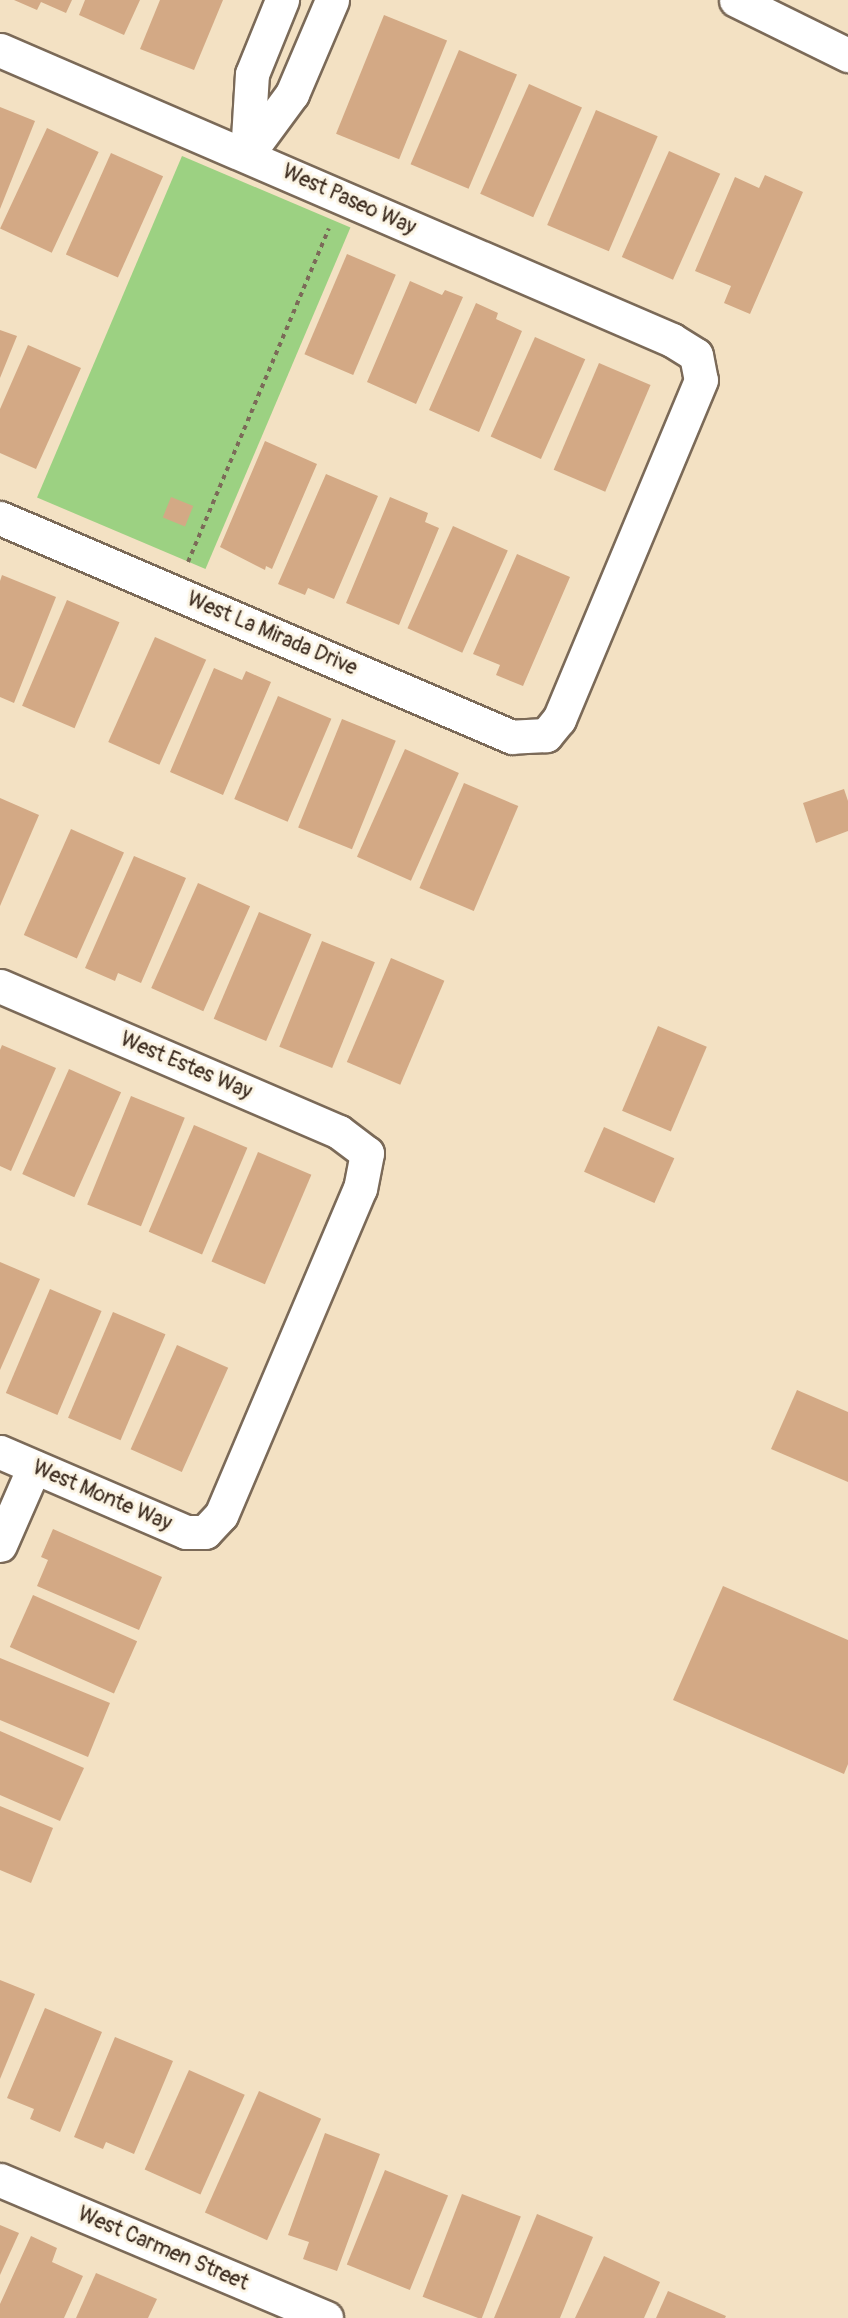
<!DOCTYPE html>
<html>
<head>
<meta charset="utf-8">
<style>
  body { margin:0 }
  #map { position:relative; width:848px; height:2318px; overflow:hidden; background:#f3e1c3; font-family:Pangolin,sans-serif }
  div>[style] { position:absolute }
  .green>* { inset:0; background:#9cd182; transform-origin:0 0 }
  .building>* { inset:0; background:#d3a985; transform-origin:0 0 }
  .path>* { height:4px; margin-top:-2px; transform-origin:0; background:repeating-linear-gradient(90deg,#7b6a58 0 4.5px,transparent 0 9px) }
  .roads { filter:drop-shadow(2px 0 #7b6a58) drop-shadow(-2px 0 #7b6a58) drop-shadow(0 2px #7b6a58) drop-shadow(0 -2px #7b6a58) }
  .minor>* { height:33px; margin:-16.5px; padding:0 16.5px; transform-origin:16.5px; border-radius:16.5px; background:#fff }
  .major>* { height:33px; margin:-16.5px; padding:0 16.5px; transform-origin:16.5px; border-radius:16.5px; background:#fff }
  span { translate:-50% -50%; white-space:nowrap; text-align:center; line-height:1.15; -webkit-text-stroke:6px #fcf5e5; paint-order:stroke }
  .street-label { font-size:21px; color:#3b2a1e }
</style>
</head>
<body>
<div id="map">
  <div class="green">
    <i style="left:182px;top:156px;width:183px;height:371px;rotate:23deg"></i>
  </div>
  <div class="building">
    <i style="clip-path:polygon(14px 0,72px 0,66px 13px,41px 2px,37px 10px)"></i>
    <i style="clip-path:polygon(85px 0,140px 0,124px 35px,79px 15px)"></i>
    <i style="clip-path:polygon(160px 0,223px 0,194px 70px,140px 49px)"></i>
    <i style="left:384px;top:15px;width:68px;height:128px;rotate:22deg"></i>
    <i style="left:459px;top:50px;width:63px;height:124px;rotate:23deg"></i>
    <i style="left:529px;top:84px;width:58px;height:120px;rotate:24deg"></i>
    <i style="clip-path:polygon(0 107px,35px 121px,0 209px)"></i>
    <i style="left:596px;top:110px;width:67px;height:125px;rotate:23deg"></i>
    <i style="left:47px;top:128px;width:57px;height:111px;rotate:25deg"></i>
    <i style="left:669px;top:151px;width:56px;height:116px;rotate:24deg"></i>
    <i style="left:111px;top:153px;width:57px;height:111px;rotate:24deg"></i>
    <i style="clip-path:polygon(765px 175px,803px 192px,750px 314px,724px 303px,731px 286px,695px 271px,735px 177px,759px 188px)"></i>
    <i style="left:347px;top:254px;width:53px;height:109px;rotate:23deg"></i>
    <i style="clip-path:polygon(410px 281px,442px 295px,445px 290px,463px 297px,416px 404px,367px 382px)"></i>
    <i style="clip-path:polygon(476px 303px,498px 313px,496px 319px,522px 331px,479px 432px,429px 410px)"></i>
    <i style="clip-path:polygon(0 330px,17px 336px,0 378px)"></i>
    <i style="left:535px;top:337px;width:55px;height:109px;rotate:24deg"></i>
    <i style="clip-path:polygon(28px 345px,81px 368px,36px 469px,0 453px,0 409px)"></i>
    <i style="left:599px;top:363px;width:56px;height:116px;rotate:23deg"></i>
    <i style="clip-path:polygon(265px 441px,317px 464px,272px 569px,266px 566px,265px 570px,220px 547px)"></i>
    <i style="clip-path:polygon(326px 474px,378px 496px,334px 599px,308px 588px,305px 595px,278px 584px)"></i>
    <i style="left:171px;top:497px;width:24px;height:22px;rotate:22deg"></i>
    <i style="clip-path:polygon(390px 497px,428px 513px,425px 522px,439px 528px,399px 625px,346px 603px)"></i>
    <i style="left:453px;top:526px;width:60px;height:112px;rotate:24deg"></i>
    <i style="clip-path:polygon(517px 554px,570px 577px,523px 686px,496px 675px,500px 665px,473px 654px)"></i>
    <i style="clip-path:polygon(2px 575px,56px 597px,14px 703px,0 697px,0 581px)"></i>
    <i style="left:67px;top:600px;width:57px;height:115px;rotate:23deg"></i>
    <i style="left:155px;top:637px;width:56px;height:115px;rotate:24deg"></i>
    <i style="clip-path:polygon(214px 668px,242px 680px,246px 671px,271px 682px,223px 795px,170px 772px)"></i>
    <i style="left:278px;top:696px;width:58px;height:112px;rotate:23deg"></i>
    <i style="left:342px;top:719px;width:58px;height:117px;rotate:22deg"></i>
    <i style="left:405px;top:749px;width:59px;height:118px;rotate:24deg"></i>
    <i style="left:464px;top:783px;width:59px;height:114px;rotate:23deg"></i>
    <i style="clip-path:polygon(844px 789px,848px 801px,848px 831px,816px 843px,803px 803px)"></i>
    <i style="clip-path:polygon(0 798px,39px 815px,0 906px)"></i>
    <i style="left:71px;top:829px;width:58px;height:116px;rotate:24deg"></i>
    <i style="clip-path:polygon(134px 856px,186px 878px,141px 983px,118px 973px,115px 981px,85px 968px)"></i>
    <i style="left:198px;top:883px;width:57px;height:115px;rotate:24deg"></i>
    <i style="left:259px;top:912px;width:57px;height:116px;rotate:23deg"></i>
    <i style="left:322px;top:941px;width:57px;height:114px;rotate:22deg"></i>
    <i style="left:391px;top:958px;width:58px;height:113px;rotate:23deg"></i>
    <i style="left:658px;top:1026px;width:53px;height:92px;rotate:23deg"></i>
    <i style="clip-path:polygon(2px 1045px,56px 1068px,11px 1171px,0 1166px,0 1050px)"></i>
    <i style="left:69px;top:1069px;width:57px;height:115px;rotate:24deg"></i>
    <i style="left:131px;top:1096px;width:58px;height:117px;rotate:22deg"></i>
    <i style="left:194px;top:1125px;width:58px;height:116px;rotate:23deg"></i>
    <i style="left:604px;top:1127px;width:77px;height:49px;rotate:24deg"></i>
    <i style="left:258px;top:1152px;width:58px;height:119px;rotate:23deg"></i>
    <i style="clip-path:polygon(0 1262px,40px 1279px,0 1370px)"></i>
    <i style="left:50px;top:1289px;width:56px;height:113px;rotate:23deg"></i>
    <i style="left:113px;top:1312px;width:57px;height:115px;rotate:23deg"></i>
    <i style="left:177px;top:1345px;width:56px;height:114px;rotate:24deg"></i>
    <i style="clip-path:polygon(797px 1390px,848px 1412px,848px 1482px,771px 1449px)"></i>
    <i style="clip-path:polygon(53px 1529px,162px 1577px,139px 1630px,37px 1586px,48px 1560px,41px 1557px)"></i>
    <i style="clip-path:polygon(723px 1586px,848px 1640px,848px 1764px,844px 1774px,673px 1700px)"></i>
    <i style="left:33px;top:1595px;width:114px;height:57px;rotate:24deg"></i>
    <i style="clip-path:polygon(0 1658px,110px 1703px,88px 1757px,0 1720px)"></i>
    <i style="clip-path:polygon(0 1731px,84px 1768px,60px 1821px,0 1795px)"></i>
    <i style="clip-path:polygon(0 1806px,53px 1828px,31px 1883px,0 1870px)"></i>
    <i style="clip-path:polygon(0 1980px,35px 1994px,0 2079px)"></i>
    <i style="clip-path:polygon(45px 2008px,102px 2032px,60px 2132px,30px 2119px,34px 2109px,7px 2098px)"></i>
    <i style="clip-path:polygon(115px 2037px,173px 2061px,134px 2154px,106px 2142px,103px 2149px,74px 2137px)"></i>
    <i style="left:189px;top:2070px;width:61px;height:109px;rotate:24deg"></i>
    <i style="left:259px;top:2091px;width:68px;height:133px;rotate:24deg"></i>
    <i style="clip-path:polygon(325px 2133px,380px 2154px,337px 2271px,303px 2259px,309px 2242px,288px 2235px)"></i>
    <i style="left:385px;top:2170px;width:68px;height:102px;rotate:22deg"></i>
    <i style="left:462px;top:2194px;width:63px;height:110px;rotate:21deg"></i>
    <i style="clip-path:polygon(537px 2214px,593px 2237px,560px 2318px,494px 2318px)"></i>
    <i style="clip-path:polygon(0 2225px,19px 2233px,0 2275px)"></i>
    <i style="clip-path:polygon(31px 2236px,57px 2248px,52px 2262px,83px 2276px,64px 2318px,0 2318px,0 2304px)"></i>
    <i style="clip-path:polygon(604px 2256px,660px 2282px,644px 2318px,575px 2318px)"></i>
    <i style="clip-path:polygon(96px 2273px,157px 2299px,148px 2318px,76px 2318px)"></i>
    <i style="clip-path:polygon(668px 2291px,726px 2316px,725px 2318px,656px 2318px)"></i>
  </div>
  <div class="path">
    <i style="left:188px;top:562px;width:362px;rotate:-67.1deg"></i>
  </div>
  <div class="roads">
    <div class="minor">
      <i style="left:0;top:50px;width:732px;rotate:23.34deg"></i>
      <i style="left:672px;top:340px;width:28px;rotate:32deg"></i>
      <i style="left:696px;top:355px;width:25px;rotate:79deg"></i>
      <i style="left:701px;top:380px;width:368px;rotate:112.7deg"></i>
      <i style="left:559px;top:719px;width:21px;rotate:129deg"></i>
      <i style="left:546px;top:735px;width:34px;rotate:177deg"></i>
      <i style="left:512px;top:737px;width:557px;rotate:-156.84deg"></i>
      <i style="left:247px;top:155px;width:76px;rotate:-53.6deg"></i>
      <i style="left:292px;top:94px;width:102px;rotate:-66.9deg"></i>
      <i style="left:247px;top:155px;width:81px;rotate:-86.5deg"></i>
      <i style="left:252px;top:74px;width:80px;rotate:-67.9deg"></i>
      <i style="left:0;top:986px;width:369px;rotate:23.3deg"></i>
      <i style="left:339px;top:1132px;width:35px;rotate:37deg"></i>
      <i style="left:367px;top:1153px;width:36px;rotate:101deg"></i>
      <i style="left:360px;top:1188px;width:355px;rotate:113deg"></i>
      <i style="left:221px;top:1515px;width:23px;rotate:133deg"></i>
      <i style="left:205px;top:1532px;width:19px;rotate:180deg"></i>
      <i style="left:186px;top:1532px;width:202px;rotate:-156.7deg"></i>
      <i style="left:0;top:1545px;width:85px;rotate:-66.4deg"></i>
      <i style="left:0;top:2180px;width:354px;rotate:22.9deg"></i>
    </div>
    <div class="major">
      <i style="left:736px;top:0;width:125px;rotate:26.2deg"></i>
    </div>
  </div>
  <div class="street-label">
    <span style="left:349px;top:200px;rotate:24deg">West Paseo Way</span>
    <span style="left:272px;top:634px;rotate:23deg">West La Mirada Drive</span>
    <span style="left:186px;top:1066px;rotate:23deg">West Estes Way</span>
    <span style="left:102px;top:1496px;rotate:23deg">West Monte Way</span>
    <span style="left:163px;top:2249px;rotate:23deg">West Carmen Street</span>
  </div>
</div>
</body>
</html>
